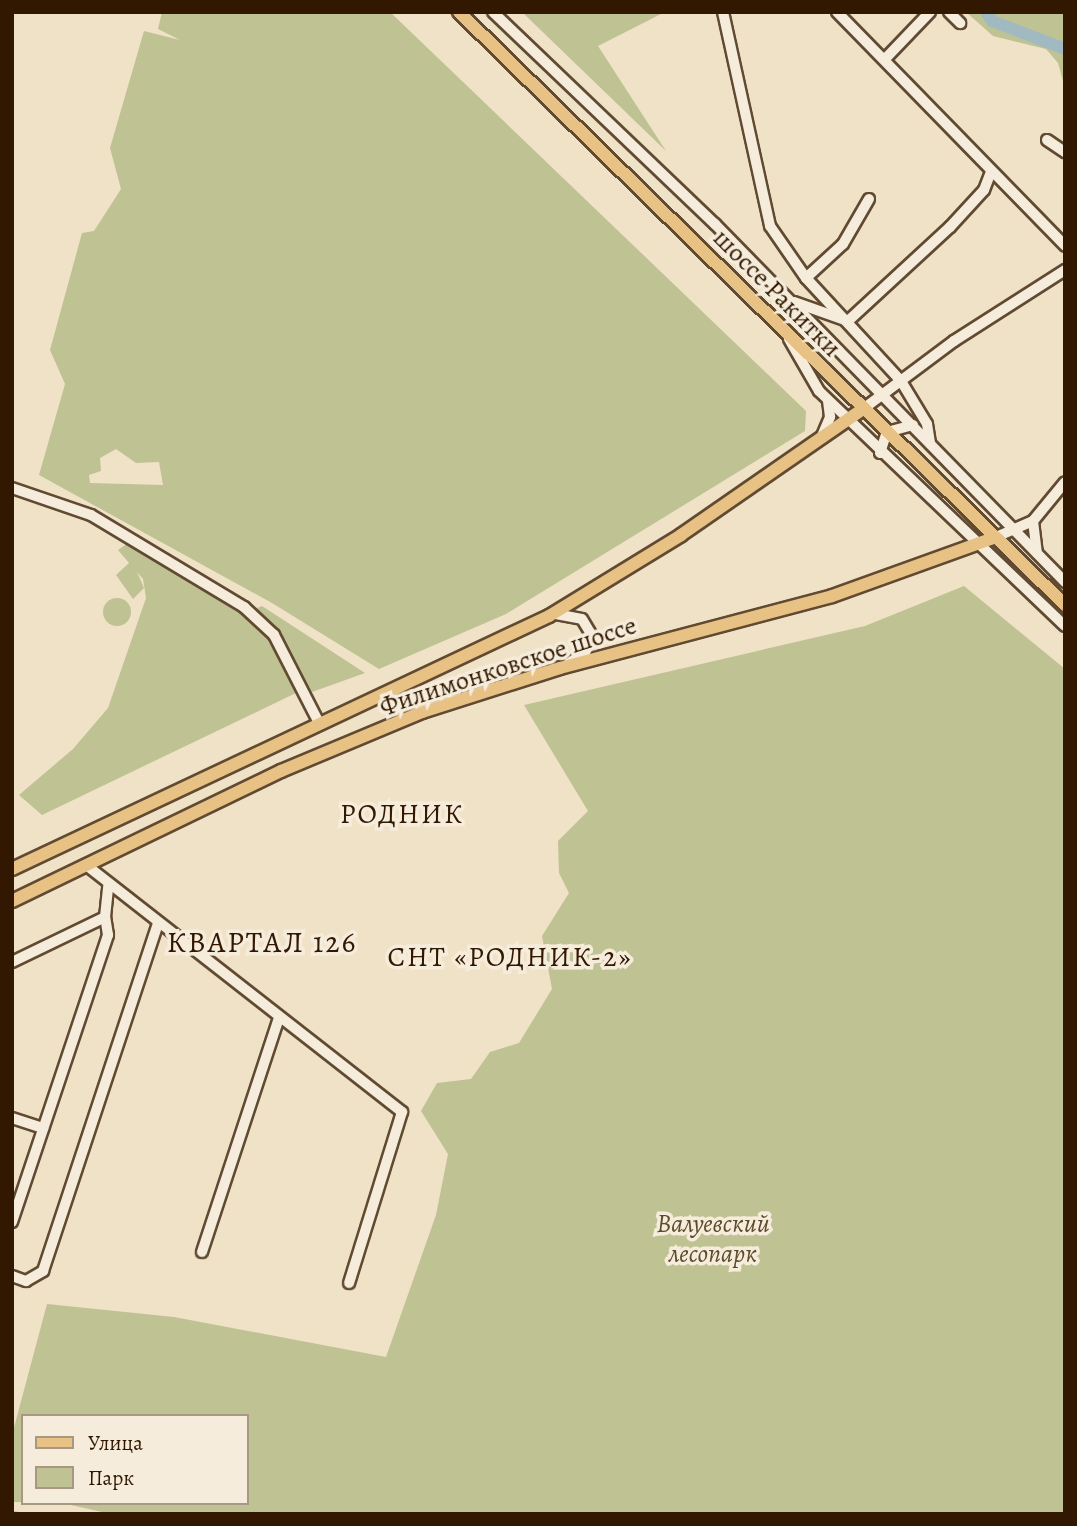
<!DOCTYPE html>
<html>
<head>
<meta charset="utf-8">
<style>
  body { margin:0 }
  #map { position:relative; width:1077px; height:1526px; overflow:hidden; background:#efe2c7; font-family:Alegreya,serif }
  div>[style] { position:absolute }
  .green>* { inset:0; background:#bfc292 }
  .round { border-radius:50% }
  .stream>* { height:2px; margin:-1px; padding:0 1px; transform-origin:1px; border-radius:1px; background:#a1bac2 }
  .river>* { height:12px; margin:-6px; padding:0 6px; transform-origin:6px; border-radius:6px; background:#a1bac2 }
  .roads { filter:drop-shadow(2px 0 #614a32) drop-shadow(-2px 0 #614a32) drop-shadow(0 2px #614a32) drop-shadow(0 -2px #614a32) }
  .minor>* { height:10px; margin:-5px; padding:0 5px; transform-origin:5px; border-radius:5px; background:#f5ecdb }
  .major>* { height:12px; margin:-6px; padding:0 6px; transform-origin:6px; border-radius:6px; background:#e8c184 }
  span { translate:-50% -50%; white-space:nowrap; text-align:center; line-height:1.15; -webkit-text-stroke:7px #f5ecdb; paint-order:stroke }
  .street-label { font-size:26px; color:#321800 }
  .park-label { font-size:26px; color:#5c4b2c; font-style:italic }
  .neighbourhood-label { font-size:28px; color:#321800; letter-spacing:2px }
  .quarter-label { font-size:30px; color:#321800; letter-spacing:2px }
  .frame { position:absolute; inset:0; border:14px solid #321800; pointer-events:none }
  .legend { position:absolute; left:21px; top:1414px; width:228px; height:91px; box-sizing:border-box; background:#f5ecdb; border:2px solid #a79783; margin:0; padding:9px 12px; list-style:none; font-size:21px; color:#321800 }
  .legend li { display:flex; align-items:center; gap:14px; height:35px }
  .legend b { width:35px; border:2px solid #a79783 }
</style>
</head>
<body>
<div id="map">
  <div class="green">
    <i style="clip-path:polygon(evenodd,162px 12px,390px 12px,806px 411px,805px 431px,506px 614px,379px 669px,272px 603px,39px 475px,65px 384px,50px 350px,82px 233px,94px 231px,121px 189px,110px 148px,144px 31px,180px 40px,158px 29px,162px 12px,116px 449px,136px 463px,159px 462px,163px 485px,90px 483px,89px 475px,101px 471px,100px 458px,116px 449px)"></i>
    <i style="clip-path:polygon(522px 12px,682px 12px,663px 13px,598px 46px,666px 151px)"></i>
    <i style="clip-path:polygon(966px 12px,1065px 12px,1065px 88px,1058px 63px,1046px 49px,993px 36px)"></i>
    <i style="clip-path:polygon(128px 543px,249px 619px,269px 638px,298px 692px,42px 815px,19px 795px,73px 749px,108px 708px,146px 598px,143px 579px,137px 572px,144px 588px,133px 599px,116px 575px,129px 563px,118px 550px)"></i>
    <i style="clip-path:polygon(964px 586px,1065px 669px,1065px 1514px,111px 1514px,62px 1503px,247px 1503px,247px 1416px,23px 1416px,23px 1502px,12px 1502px,12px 1435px,47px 1304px,174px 1317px,386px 1357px,436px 1215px,448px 1154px,421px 1111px,437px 1083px,471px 1079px,490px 1052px,519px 1043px,552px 989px,542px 936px,569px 893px,559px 873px,558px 841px,588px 811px,524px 705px,865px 626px)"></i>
    <i class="round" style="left:103px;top:598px;width:28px;height:28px"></i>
    <i style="clip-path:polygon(262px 606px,365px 673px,312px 692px,275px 629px,255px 609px)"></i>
  </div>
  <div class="stream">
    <i style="left:12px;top:1512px;width:16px;rotate:7deg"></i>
  </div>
  <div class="river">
    <i style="left:986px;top:12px;width:11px;rotate:56deg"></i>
    <i style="left:992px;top:21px;width:78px;rotate:21deg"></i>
  </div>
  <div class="roads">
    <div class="minor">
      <i style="left:493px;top:12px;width:307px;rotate:43.7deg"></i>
      <i style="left:715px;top:224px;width:501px;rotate:45.65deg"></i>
      <i style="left:723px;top:12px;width:219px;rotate:77.6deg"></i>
      <i style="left:770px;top:226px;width:63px;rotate:55.3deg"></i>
      <i style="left:806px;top:278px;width:140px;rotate:47.3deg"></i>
      <i style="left:901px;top:381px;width:50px;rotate:58.8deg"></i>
      <i style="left:927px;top:424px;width:20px;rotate:81deg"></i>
      <i style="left:837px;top:12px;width:327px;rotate:45.7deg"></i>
      <i style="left:949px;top:12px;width:16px;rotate:45deg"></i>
      <i style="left:885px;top:59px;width:65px;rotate:-46.2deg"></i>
      <i style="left:1047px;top:140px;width:22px;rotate:34deg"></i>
      <i style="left:806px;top:278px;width:50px;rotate:-42.6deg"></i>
      <i style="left:843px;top:244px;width:52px;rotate:-60deg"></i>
      <i style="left:794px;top:302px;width:57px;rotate:19.4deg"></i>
      <i style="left:848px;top:321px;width:139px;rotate:-42.7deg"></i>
      <i style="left:950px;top:227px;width:50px;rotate:-47.4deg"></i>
      <i style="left:984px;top:190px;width:19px;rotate:-69deg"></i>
      <i style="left:789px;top:339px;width:60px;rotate:60deg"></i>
      <i style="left:819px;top:391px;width:340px;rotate:43.7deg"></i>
      <i style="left:863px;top:409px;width:114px;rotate:-36.8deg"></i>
      <i style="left:954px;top:341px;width:132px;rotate:-32.6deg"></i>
      <i style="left:822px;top:436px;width:21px;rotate:-67deg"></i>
      <i style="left:830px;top:417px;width:16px;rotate:-97deg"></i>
      <i style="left:880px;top:453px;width:22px;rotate:-72deg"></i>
      <i style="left:887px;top:432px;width:27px;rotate:-15deg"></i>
      <i style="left:12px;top:488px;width:83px;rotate:18.9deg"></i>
      <i style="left:91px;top:515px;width:179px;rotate:31deg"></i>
      <i style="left:244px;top:607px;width:41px;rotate:43deg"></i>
      <i style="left:274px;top:635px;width:99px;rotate:62.9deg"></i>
      <i style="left:1033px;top:521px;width:32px;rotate:83deg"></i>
      <i style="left:996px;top:537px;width:40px;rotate:-23.4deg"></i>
      <i style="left:1033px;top:521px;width:50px;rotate:-50.6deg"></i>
      <i style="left:556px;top:614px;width:26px;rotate:11deg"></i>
      <i style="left:582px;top:619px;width:21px;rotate:59deg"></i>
      <i style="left:593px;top:637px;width:18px;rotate:117deg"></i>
      <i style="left:585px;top:653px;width:19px;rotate:148deg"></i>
      <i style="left:86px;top:865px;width:401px;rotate:38deg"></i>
      <i style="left:402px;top:1112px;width:179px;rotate:107.2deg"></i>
      <i style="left:12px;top:962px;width:103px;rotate:-25.8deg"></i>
      <i style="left:105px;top:917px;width:31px;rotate:-84deg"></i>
      <i style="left:12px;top:1118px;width:33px;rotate:18deg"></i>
      <i style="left:12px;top:1222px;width:303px;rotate:-71.5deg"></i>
      <i style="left:108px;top:935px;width:18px;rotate:-99deg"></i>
      <i style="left:202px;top:1252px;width:246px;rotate:-71.8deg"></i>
      <i style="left:12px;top:1276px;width:15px;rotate:20deg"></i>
      <i style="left:26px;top:1281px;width:20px;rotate:-30deg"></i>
      <i style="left:43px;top:1271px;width:367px;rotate:-71.7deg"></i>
    </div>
    <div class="major">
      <i style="left:459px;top:12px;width:848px;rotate:44.38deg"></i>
      <i style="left:12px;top:869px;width:594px;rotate:-25.23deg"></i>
      <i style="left:549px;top:616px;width:155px;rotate:-31.5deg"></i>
      <i style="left:681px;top:535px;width:221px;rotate:-34.7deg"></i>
      <i style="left:12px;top:901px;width:299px;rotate:-25.8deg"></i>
      <i style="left:281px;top:771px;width:153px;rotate:-22.7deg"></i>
      <i style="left:422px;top:712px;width:145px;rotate:-17.7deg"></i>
      <i style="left:560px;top:668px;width:281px;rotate:-14.8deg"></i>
      <i style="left:832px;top:596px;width:174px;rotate:-19.8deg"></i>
    </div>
  </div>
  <div class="street-label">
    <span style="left:777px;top:293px;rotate:45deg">шоссе Ракитки</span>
    <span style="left:508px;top:666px;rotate:-18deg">Филимонковское шоссе</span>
  </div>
  <div class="park-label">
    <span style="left:713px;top:1239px">Валуевский<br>лесопарк</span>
  </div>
  <div class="neighbourhood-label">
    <span style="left:402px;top:814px">РОДНИК</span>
    <span style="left:510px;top:957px">СНТ «РОДНИК-2»</span>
  </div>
  <div class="quarter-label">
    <span style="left:262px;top:942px">КВАРТАЛ 126</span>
  </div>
  <div class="frame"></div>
  <ul class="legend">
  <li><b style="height:9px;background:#e8c184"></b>Улица</li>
  <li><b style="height:19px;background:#bfc292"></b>Парк</li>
  </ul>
</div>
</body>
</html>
